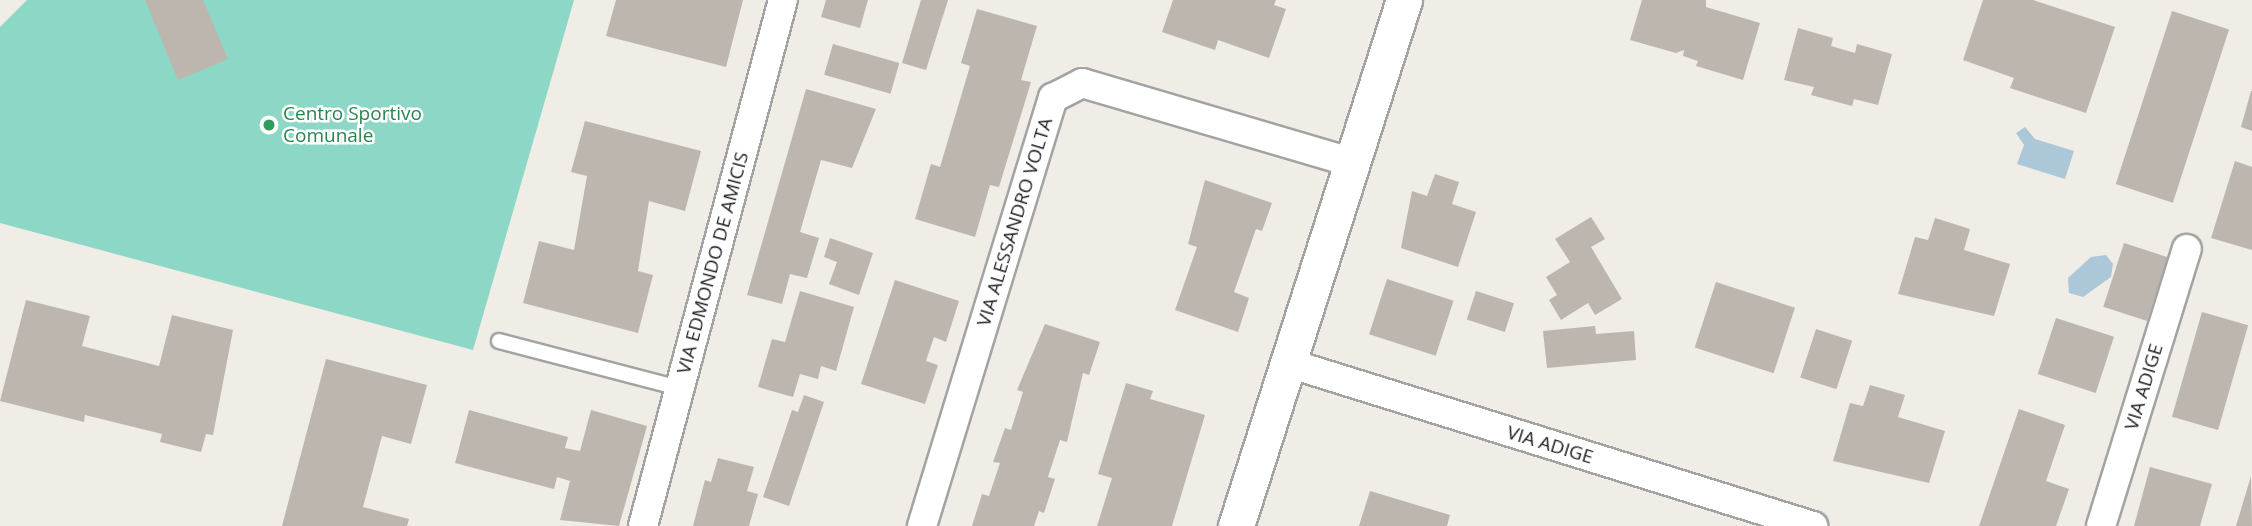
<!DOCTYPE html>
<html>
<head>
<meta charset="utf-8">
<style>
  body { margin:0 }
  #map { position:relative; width:2252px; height:526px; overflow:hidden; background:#efede6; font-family:"Open Sans",sans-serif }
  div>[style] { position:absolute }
  .pitch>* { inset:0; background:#8cd7c6 }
  .water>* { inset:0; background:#abc7d8 }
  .building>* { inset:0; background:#bcb6af; transform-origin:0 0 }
  .roads { filter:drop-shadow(2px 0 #a3a3a3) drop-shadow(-2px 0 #a3a3a3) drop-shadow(0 2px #a3a3a3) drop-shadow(0 -2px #a3a3a3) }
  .service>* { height:14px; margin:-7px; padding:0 7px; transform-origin:7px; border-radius:7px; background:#fff }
  .minor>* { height:28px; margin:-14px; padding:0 14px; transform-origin:14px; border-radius:14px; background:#fff }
  .tertiary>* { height:35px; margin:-17.5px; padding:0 17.5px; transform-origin:17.5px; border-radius:17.5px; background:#fff }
  .dots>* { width:19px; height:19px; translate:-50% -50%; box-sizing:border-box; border:4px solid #fff; border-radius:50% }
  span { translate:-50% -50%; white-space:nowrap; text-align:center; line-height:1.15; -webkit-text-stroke:5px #fff; paint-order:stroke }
  .leisure-label { font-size:19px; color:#27864d }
  .left { translate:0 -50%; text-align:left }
  .street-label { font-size:19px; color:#1f1f1f }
</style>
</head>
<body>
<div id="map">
  <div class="pitch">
    <i style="clip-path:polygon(27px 0,574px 0,473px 350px,0 223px,0 27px)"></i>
  </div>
  <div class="water">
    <i style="clip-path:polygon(2025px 127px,2035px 139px,2074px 151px,2065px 179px,2017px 164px,2024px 145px,2016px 133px)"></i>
    <i style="clip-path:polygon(2106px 255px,2113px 264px,2111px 277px,2083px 297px,2069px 293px,2068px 278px,2091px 257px)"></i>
  </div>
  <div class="building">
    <i style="clip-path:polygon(145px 0,203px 0,228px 59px,178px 80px)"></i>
    <i style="clip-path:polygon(616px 0,743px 0,726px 67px,606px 36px)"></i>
    <i style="clip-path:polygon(826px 0,868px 0,860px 28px,821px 17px)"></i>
    <i style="clip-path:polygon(921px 0,948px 0,926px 70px,902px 63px)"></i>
    <i style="clip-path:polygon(1173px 0,1276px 0,1274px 5px,1286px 9px,1269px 58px,1218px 40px,1215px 50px,1162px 32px)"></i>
    <i style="clip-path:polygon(1642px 0,1706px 0,1706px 7px,1760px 23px,1743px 80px,1696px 66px,1698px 61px,1683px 56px,1684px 50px,1676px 53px,1630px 40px)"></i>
    <i style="clip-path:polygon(1983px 0,2033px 0,2115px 27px,2086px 113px,2010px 88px,2014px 78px,1963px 60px)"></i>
    <i style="clip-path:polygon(977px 9px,1037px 26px,1021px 80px,1031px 82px,999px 187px,990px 185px,975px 237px,915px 219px,931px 164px,940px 167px,970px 66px,961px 63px)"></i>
    <i style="left:2172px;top:11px;width:60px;height:182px;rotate:18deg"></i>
    <i style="clip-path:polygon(1798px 28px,1833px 38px,1831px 46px,1855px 53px,1857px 44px,1892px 54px,1878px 105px,1854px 99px,1852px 106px,1811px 95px,1814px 87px,1784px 80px)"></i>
    <i style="left:833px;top:44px;width:69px;height:32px;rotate:16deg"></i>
    <i style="clip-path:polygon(806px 89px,876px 109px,852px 168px,821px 160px,800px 232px,819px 238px,807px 278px,790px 274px,782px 304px,747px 295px)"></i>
    <i style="clip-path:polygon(2251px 91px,2252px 91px,2252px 131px,2241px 127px)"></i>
    <i style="clip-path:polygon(585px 121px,701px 151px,685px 211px,649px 201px,638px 271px,653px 275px,638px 333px,523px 303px,539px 241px,574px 250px,587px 176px,571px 172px)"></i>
    <i style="clip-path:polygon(2235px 161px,2252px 167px,2252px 250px,2211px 238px)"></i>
    <i style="clip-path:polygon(1435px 174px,1459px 182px,1452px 204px,1476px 212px,1458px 267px,1401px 248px,1412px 191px,1427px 196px)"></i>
    <i style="clip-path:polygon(1205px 180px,1272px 203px,1262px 231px,1256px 229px,1234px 292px,1249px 298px,1238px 332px,1175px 310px,1197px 247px,1188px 244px)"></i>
    <i style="clip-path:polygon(1591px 217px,1605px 239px,1591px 247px,1622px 299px,1595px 315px,1588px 303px,1561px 320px,1549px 300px,1557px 295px,1546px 277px,1570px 262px,1555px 239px)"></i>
    <i style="clip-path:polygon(1935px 218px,1970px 229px,1964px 250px,2010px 264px,1994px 316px,1898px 294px,1915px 237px,1928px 240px)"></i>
    <i style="clip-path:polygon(830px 238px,873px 253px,859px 295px,829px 284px,837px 262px,824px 257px)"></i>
    <i style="left:2124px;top:243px;width:46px;height:67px;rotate:18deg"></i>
    <i style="left:1387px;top:279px;width:70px;height:58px;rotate:18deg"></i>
    <i style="clip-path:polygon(895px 280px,959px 301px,946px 342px,934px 337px,926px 361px,938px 365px,925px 404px,861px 384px)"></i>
    <i style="left:1716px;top:282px;width:83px;height:69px;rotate:18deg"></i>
    <i style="clip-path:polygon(800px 291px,854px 307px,836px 371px,821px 366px,818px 379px,800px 374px,793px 397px,758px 387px,772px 339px,785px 342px)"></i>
    <i style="left:1476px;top:291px;width:40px;height:30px;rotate:18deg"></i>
    <i style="clip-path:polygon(26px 300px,90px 316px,82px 346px,159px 366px,172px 315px,233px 330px,213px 435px,206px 434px,201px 452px,160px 442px,162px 434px,85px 415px,84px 422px,0 401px)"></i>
    <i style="left:2202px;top:312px;width:48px;height:109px;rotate:16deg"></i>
    <i style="left:2056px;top:318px;width:61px;height:59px;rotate:18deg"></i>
    <i style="clip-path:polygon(1045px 324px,1100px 342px,1089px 375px,1083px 373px,1067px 442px,1060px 440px,1048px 477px,1055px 479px,1044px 513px,1039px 511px,1034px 526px,972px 526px,982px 494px,989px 496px,1000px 463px,993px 462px,1005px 428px,1011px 430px,1023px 392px,1017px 390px)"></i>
    <i style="clip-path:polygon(1595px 326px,1596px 334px,1634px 331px,1636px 360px,1547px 368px,1543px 331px)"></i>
    <i style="left:1816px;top:329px;width:38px;height:51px;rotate:18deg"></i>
    <i style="clip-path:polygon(326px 359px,427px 385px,411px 444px,382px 436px,363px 507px,409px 519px,407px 526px,282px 526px)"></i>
    <i style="clip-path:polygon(1126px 383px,1153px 391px,1150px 399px,1205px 415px,1172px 526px,1097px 526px,1112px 478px,1098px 474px)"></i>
    <i style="clip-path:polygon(1870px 385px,1905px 395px,1898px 417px,1945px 431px,1929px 483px,1833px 461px,1850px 403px,1863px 406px)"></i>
    <i style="clip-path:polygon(804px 395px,824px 402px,789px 506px,763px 497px,792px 410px,798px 412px)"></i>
    <i style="clip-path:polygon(2019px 409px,2065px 425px,2046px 481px,2069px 489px,2056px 526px,1979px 526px)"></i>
    <i style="clip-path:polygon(469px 410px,568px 437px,565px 448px,580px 451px,591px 410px,647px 426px,619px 526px,560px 520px,570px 481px,557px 477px,554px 489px,455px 463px)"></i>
    <i style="clip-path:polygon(718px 458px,754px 467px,747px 491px,758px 494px,749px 526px,693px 526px,705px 480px,711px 482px)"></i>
    <i style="clip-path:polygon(2150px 467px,2212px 484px,2200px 526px,2134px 526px)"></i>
    <i style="clip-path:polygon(2251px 476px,2252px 526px,2236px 526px)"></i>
    <i style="clip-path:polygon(1370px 491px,1450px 515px,1447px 526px,1359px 526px)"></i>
  </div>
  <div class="roads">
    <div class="service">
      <i style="left:499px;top:341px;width:187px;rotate:14.6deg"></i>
    </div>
    <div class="minor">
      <i style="left:1288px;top:363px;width:550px;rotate:17.25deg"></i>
      <i style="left:643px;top:526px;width:544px;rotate:-75.1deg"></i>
      <i style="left:922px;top:526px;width:448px;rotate:-73deg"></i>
      <i style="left:1053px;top:98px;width:33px;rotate:-27deg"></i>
      <i style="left:1082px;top:83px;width:283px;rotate:16.4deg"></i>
      <i style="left:2101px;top:526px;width:290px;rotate:-72.8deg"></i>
    </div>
    <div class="tertiary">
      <i style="left:1236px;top:526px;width:552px;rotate:-72.29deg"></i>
    </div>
  </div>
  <div class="dots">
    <i style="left:269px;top:125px;background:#2e9e5b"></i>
  </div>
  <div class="leisure-label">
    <span class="left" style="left:283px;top:125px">Centro Sportivo<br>Comunale</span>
  </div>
  <div class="street-label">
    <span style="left:1015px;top:222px;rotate:-73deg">VIA ALESSANDRO VOLTA</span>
    <span style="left:713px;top:263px;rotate:-75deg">VIA EDMONDO DE AMICIS</span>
    <span style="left:2144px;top:387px;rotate:-73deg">VIA ADIGE</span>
    <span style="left:1550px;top:445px;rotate:17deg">VIA ADIGE</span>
  </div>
</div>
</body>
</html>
